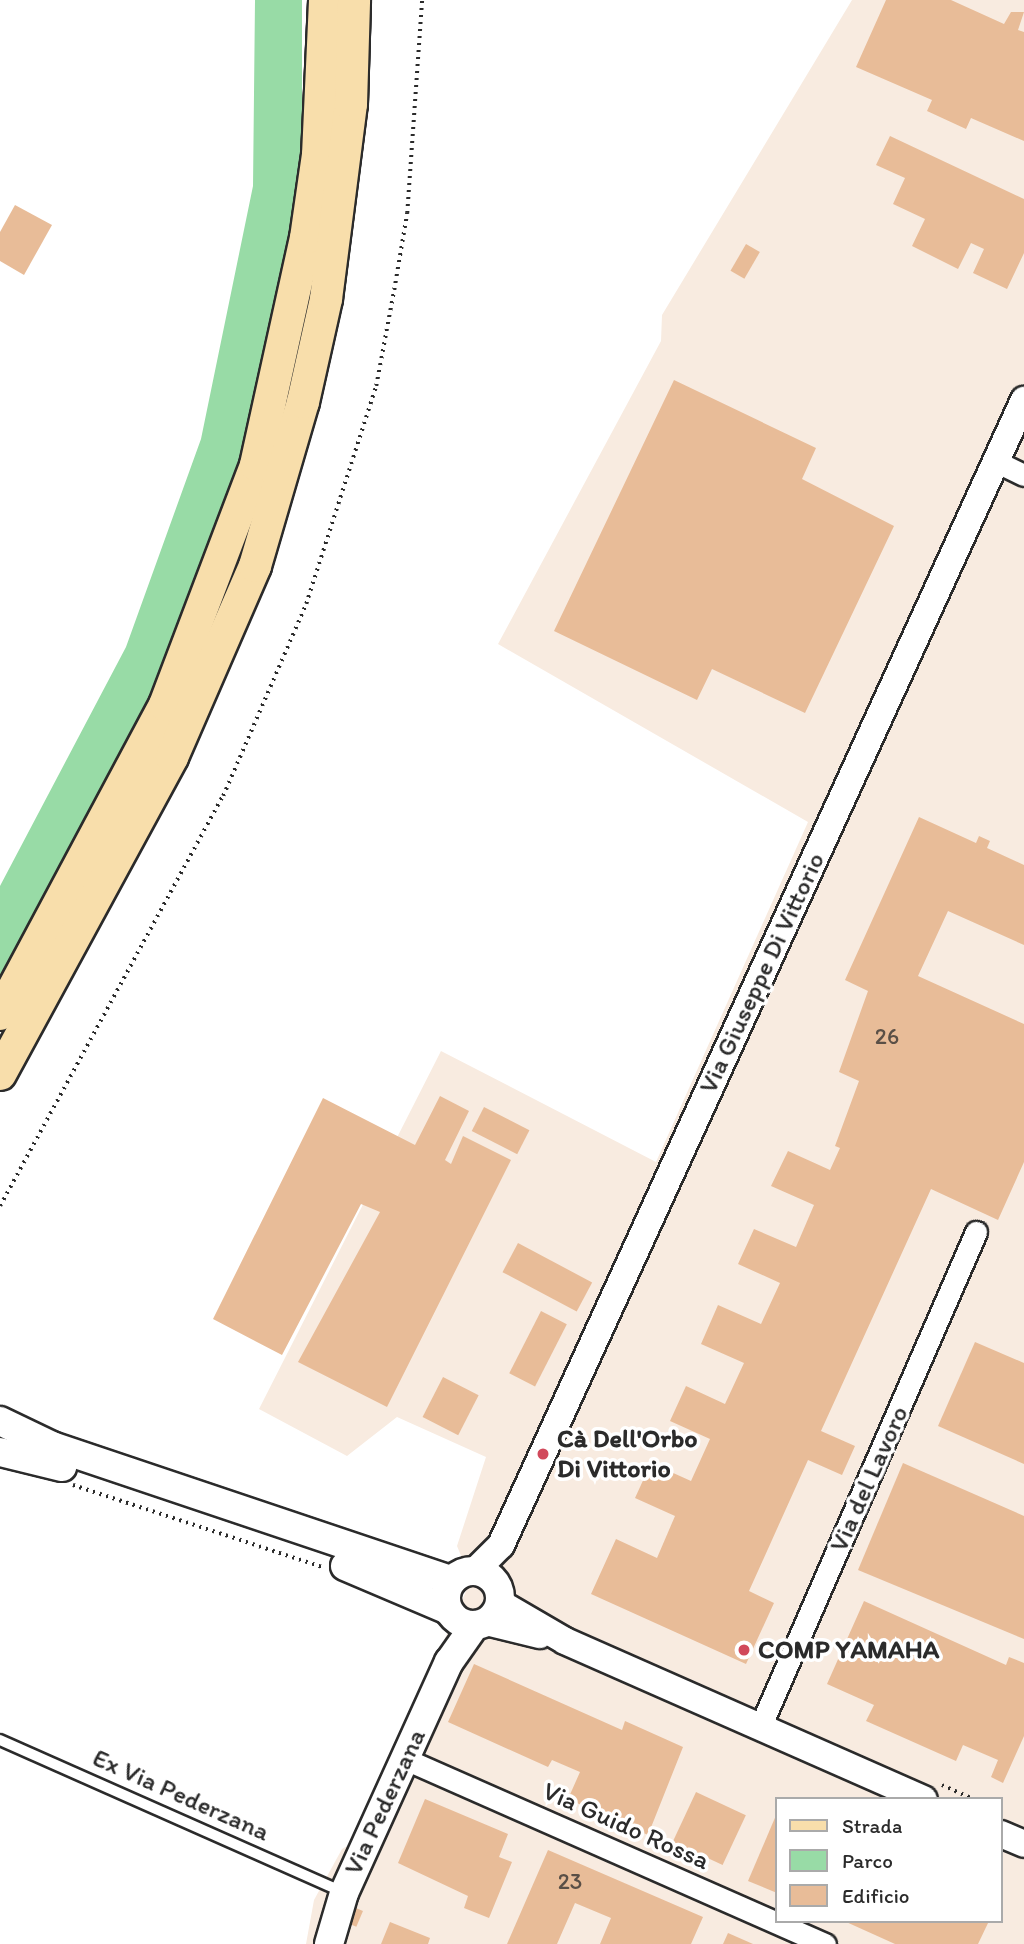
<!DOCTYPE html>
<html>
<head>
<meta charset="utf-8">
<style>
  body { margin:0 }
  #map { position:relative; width:1024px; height:1944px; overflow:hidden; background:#fff; font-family:Itim,sans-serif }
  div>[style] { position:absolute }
  .built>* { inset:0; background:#f8ebe0 }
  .green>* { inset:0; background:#98dba6 }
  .building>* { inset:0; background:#e8bc98; transform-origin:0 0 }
  .path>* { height:3.5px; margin-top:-1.75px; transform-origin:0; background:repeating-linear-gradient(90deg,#2b2b2b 0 2px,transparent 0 7px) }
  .roads { filter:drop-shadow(2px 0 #2b2b2b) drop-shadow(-2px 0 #2b2b2b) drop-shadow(0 2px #2b2b2b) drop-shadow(0 -2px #2b2b2b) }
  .service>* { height:10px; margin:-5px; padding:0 5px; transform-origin:5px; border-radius:5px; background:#fff }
  .minor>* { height:21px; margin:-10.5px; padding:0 10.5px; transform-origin:10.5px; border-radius:10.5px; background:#fff }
  .tertiary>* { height:26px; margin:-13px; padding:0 13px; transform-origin:13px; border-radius:13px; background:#fff }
  .secondary>* { height:28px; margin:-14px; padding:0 14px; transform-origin:14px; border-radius:14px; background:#fff }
  .secondary>.ring { margin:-14px; padding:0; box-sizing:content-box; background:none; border:28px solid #fff; border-radius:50% }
  .primary>* { height:32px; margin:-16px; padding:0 16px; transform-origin:16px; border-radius:16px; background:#f8deab }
  .dots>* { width:19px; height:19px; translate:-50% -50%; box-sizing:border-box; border:4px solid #fff; border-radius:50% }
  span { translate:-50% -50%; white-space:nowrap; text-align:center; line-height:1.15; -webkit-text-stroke:7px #fff; paint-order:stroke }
  .number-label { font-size:23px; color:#5a4f46 }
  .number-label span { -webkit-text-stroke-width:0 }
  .street-label { font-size:26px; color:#2b2b2b }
  .poi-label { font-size:26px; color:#2b2b2b; font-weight:700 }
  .left { translate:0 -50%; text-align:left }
  .legend { position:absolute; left:775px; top:1797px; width:228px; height:126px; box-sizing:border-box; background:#fff; border:2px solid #aaa; margin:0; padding:9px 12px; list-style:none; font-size:21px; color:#2b2b2b }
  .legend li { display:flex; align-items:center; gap:14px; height:35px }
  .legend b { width:35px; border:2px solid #aaa }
</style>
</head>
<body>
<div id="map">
  <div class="built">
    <i style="clip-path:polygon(evenodd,852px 0,1024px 0,1024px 1944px,306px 1944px,314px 1900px,342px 1849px,354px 1842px,471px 1580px,457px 1546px,486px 1457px,397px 1417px,347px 1456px,259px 1409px,441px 1051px,656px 1162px,808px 822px,498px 644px,661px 341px,662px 315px,852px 0,777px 1799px,1001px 1799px,1001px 1921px,777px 1921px,777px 1799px)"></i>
  </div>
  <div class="green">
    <i style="clip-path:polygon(255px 0,302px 0,302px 145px,292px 230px,246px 443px,162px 676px,0 983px,0 886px,126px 647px,201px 439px,253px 186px)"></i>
  </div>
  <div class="building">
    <i style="clip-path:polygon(886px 0,951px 0,1004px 24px,1011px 12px,1024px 12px,1018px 30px,1024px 32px,1024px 141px,971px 118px,966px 129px,927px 111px,932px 100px,856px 67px)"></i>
    <i style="clip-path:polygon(890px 136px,1024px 199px,1024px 253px,1007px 289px,973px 273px,984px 249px,971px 243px,958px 269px,912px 246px,925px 219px,893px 204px,905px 178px,876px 165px)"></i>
    <i style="clip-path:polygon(15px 205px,52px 225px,24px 275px,0 261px,0 232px)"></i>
    <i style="left:746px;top:244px;width:16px;height:31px;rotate:30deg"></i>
    <i style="clip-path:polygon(674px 380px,816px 448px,802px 479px,894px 526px,805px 713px,712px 669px,697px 700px,554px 631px)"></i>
    <i style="clip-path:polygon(919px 817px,976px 843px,979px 836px,990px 841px,987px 848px,1024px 865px,1024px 945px,948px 911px,918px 976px,1024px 1024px,1024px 1162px,998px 1220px,931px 1189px,821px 1431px,855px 1446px,842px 1475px,808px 1460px,749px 1591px,774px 1603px,746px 1664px,591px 1594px,616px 1539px,657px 1558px,675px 1516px,635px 1498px,651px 1463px,691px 1481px,710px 1439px,670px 1421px,686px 1386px,725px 1404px,744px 1363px,701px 1344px,718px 1305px,761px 1324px,780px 1283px,738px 1264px,754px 1229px,796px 1247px,814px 1205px,771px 1186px,788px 1151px,830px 1170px,840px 1148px,835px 1146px,859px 1081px,839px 1072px,868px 991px,845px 980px)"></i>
    <i style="clip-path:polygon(440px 1096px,469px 1111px,445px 1160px,451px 1164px,463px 1136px,511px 1160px,387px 1407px,298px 1362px,380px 1212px,361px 1204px,282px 1355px,213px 1319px,323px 1098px,415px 1145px)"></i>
    <i style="left:484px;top:1107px;width:51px;height:27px;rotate:27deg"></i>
    <i style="left:518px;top:1243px;width:84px;height:33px;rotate:28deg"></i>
    <i style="left:541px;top:1311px;width:29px;height:70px;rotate:27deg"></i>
    <i style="clip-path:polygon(975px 1342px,1024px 1363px,1024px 1464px,938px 1426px)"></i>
    <i style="left:443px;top:1377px;width:40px;height:45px;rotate:27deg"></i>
    <i style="clip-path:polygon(903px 1463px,1024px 1516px,1024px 1639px,858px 1570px)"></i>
    <i style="clip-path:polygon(864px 1601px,1006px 1665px,1009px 1657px,1024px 1663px,1024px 1736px,1003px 1783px,991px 1777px,998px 1760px,963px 1745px,956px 1761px,866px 1721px,874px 1705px,827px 1684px)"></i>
    <i style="clip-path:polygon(474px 1664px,622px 1730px,625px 1721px,683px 1747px,648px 1835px,568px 1799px,580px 1772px,552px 1760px,548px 1767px,448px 1722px)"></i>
    <i style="left:696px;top:1792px;width:55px;height:55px;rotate:25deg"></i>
    <i style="clip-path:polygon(425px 1799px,508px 1834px,499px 1857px,512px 1862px,489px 1918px,464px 1908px,468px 1896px,398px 1863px)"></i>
    <i style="clip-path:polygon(777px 1813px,777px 1893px,748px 1881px)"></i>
    <i style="clip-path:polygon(548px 1850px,703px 1917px,691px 1944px,600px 1944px,611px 1918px,575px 1903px,557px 1944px,507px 1944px)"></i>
    <i style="left:351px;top:1906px;width:13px;height:17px;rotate:23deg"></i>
    <i style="clip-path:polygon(844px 1921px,989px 1921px,978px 1944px,895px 1944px)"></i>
    <i style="clip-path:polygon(390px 1922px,430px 1938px,428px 1944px,381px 1944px)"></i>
    <i style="clip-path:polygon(728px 1933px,753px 1944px,723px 1944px)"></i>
  </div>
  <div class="path">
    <i style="left:0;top:1206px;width:467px;rotate:-61.5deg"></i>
    <i style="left:223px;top:796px;width:209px;rotate:-66.6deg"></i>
    <i style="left:306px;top:604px;width:229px;rotate:-72.2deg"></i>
    <i style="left:376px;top:386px;width:98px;rotate:-79.4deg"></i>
    <i style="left:394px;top:290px;width:78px;rotate:-80.4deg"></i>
    <i style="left:407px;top:213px;width:214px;rotate:-86deg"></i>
    <i style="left:73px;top:1485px;width:262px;rotate:18.2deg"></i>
    <i style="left:942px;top:1785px;width:34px;rotate:24deg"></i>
  </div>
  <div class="roads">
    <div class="service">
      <i style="left:0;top:1740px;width:375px;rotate:23.9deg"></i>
    </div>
    <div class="minor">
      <i style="left:995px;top:461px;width:32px;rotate:26deg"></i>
      <i style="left:761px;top:1725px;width:538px;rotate:-66.44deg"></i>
      <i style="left:405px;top:1759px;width:459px;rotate:23.8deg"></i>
    </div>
    <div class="tertiary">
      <i style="left:475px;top:1571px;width:37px;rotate:-45deg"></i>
      <i style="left:501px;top:1545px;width:1259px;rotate:-65.45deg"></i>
      <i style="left:500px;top:1603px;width:75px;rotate:30.3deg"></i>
      <i style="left:565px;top:1641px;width:392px;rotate:23.8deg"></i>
      <i style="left:486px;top:1622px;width:55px;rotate:13.8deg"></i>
      <i style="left:1001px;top:1834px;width:25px;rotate:23deg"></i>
    </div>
    <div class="secondary">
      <i style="left:0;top:1421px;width:58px;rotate:25.7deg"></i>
      <i style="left:52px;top:1446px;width:422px;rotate:18.6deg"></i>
      <i style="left:0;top:1452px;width:64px;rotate:13.6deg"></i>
      <i style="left:345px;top:1566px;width:112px;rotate:23.1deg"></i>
      <i class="ring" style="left:446px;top:1571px;width:26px;height:26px"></i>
      <i style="left:329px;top:1944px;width:53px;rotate:-73.6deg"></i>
      <i style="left:344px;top:1893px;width:254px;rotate:-65.6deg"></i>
      <i style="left:449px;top:1662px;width:45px;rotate:-54.9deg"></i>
    </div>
    <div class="primary">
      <i style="left:0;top:1014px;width:350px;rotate:-61.9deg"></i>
      <i style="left:165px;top:705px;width:257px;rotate:-69.2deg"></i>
      <i style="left:256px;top:465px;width:232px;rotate:-77.6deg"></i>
      <i style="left:306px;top:238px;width:84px;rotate:-81.8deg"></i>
      <i style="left:318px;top:155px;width:155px;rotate:-87.4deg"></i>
      <i style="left:0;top:1074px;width:361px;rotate:-61.5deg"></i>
      <i style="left:172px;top:757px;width:208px;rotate:-66.5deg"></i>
      <i style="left:255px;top:566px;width:171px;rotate:-73.7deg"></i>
      <i style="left:303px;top:402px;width:106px;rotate:-77.4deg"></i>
      <i style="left:326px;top:299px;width:197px;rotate:-82.7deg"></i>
      <i style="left:351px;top:104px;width:104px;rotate:-88.3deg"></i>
    </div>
  </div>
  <div class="dots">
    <i style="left:543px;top:1454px;background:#d1495b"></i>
    <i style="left:744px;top:1650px;background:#d1495b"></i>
  </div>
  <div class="number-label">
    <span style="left:887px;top:1036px">26</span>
    <span style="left:570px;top:1881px">23</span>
  </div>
  <div class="street-label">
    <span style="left:762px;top:973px;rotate:-65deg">Via Giuseppe Di Vittorio</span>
    <span style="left:869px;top:1479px;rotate:-66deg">Via del Lavoro</span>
    <span style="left:181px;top:1795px;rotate:24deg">Ex Via Pederzana</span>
    <span style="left:385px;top:1802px;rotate:-65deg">Via Pederzana</span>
    <span style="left:626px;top:1826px;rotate:24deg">Via Guido Rossa</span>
  </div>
  <div class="poi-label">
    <span class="left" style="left:557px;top:1454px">Cà Dell'Orbo<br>Di Vittorio</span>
    <span class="left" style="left:758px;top:1650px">COMP YAMAHA</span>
  </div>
  <ul class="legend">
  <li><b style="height:9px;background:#f8deab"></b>Strada</li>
  <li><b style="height:19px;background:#98dba6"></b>Parco</li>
  <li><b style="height:19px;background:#e8bc98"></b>Edificio</li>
  </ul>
</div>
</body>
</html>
